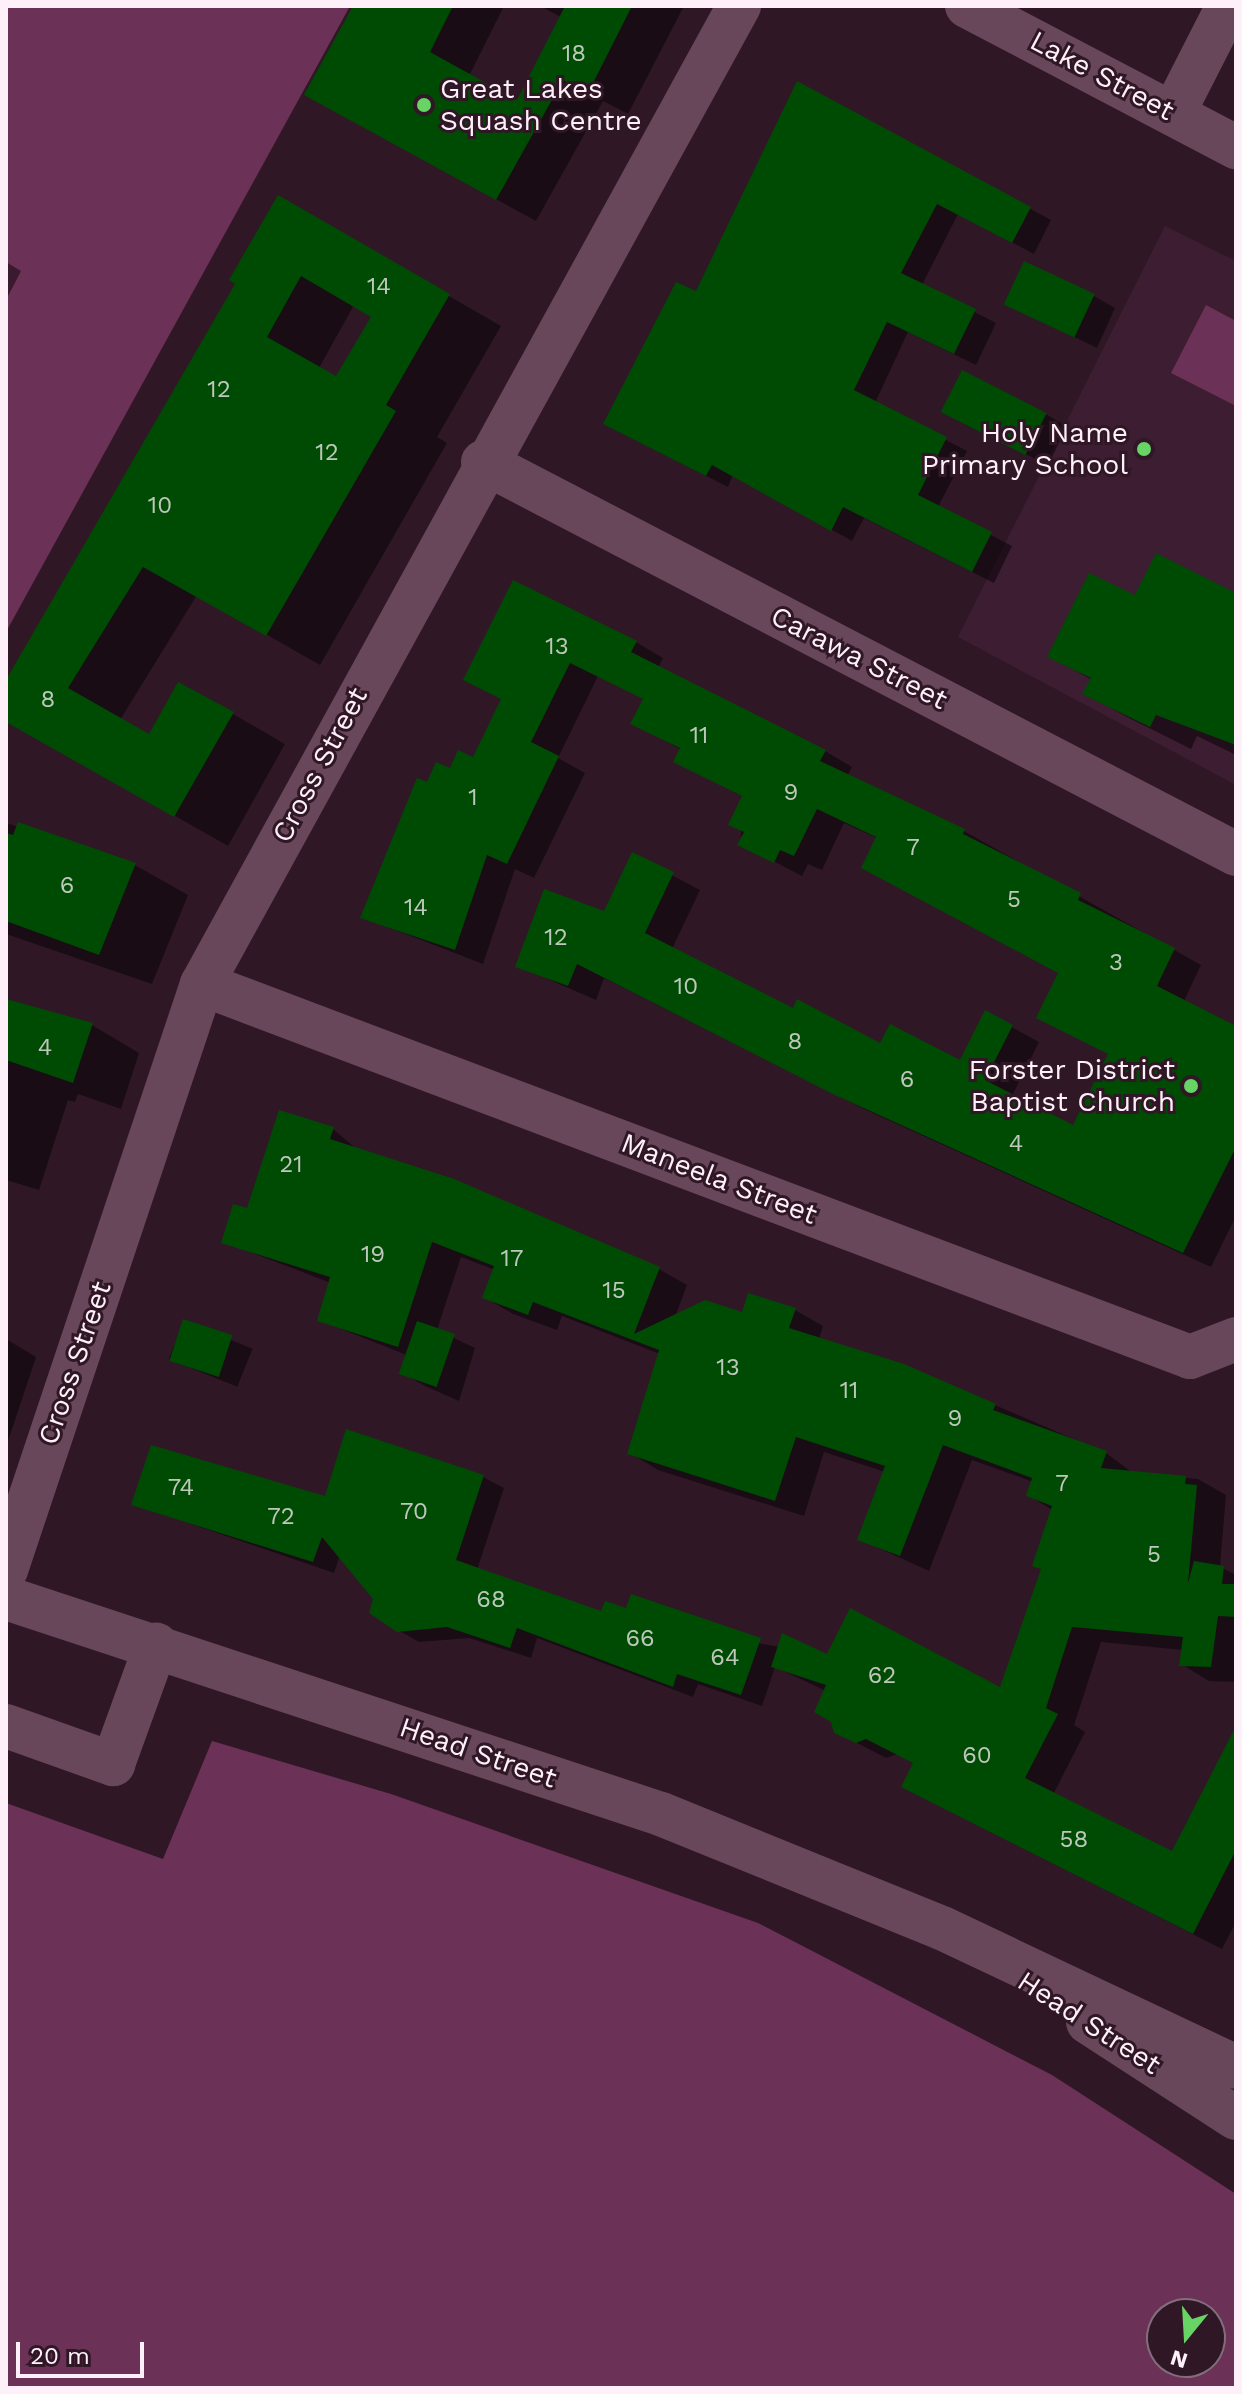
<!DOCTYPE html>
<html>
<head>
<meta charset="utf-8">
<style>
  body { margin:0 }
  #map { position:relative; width:1242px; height:2394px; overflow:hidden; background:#301726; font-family:"Work Sans",sans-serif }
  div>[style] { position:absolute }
  .built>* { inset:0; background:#3d1d31 }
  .green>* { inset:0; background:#6c3156 }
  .shadow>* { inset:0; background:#0007; transform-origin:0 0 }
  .building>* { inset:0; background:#004b03; transform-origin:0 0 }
  .minor>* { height:44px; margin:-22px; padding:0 22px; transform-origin:22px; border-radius:22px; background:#68475a }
  .dots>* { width:22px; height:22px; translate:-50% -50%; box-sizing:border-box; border:4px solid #301726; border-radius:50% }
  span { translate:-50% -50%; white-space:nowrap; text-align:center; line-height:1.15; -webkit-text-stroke:6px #301726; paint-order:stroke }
  .number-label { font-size:24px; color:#bec7bb }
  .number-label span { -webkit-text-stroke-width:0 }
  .street-label { font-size:28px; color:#fef0f8 }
  .poi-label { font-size:28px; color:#fef0f8 }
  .left { translate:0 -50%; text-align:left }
  .right { translate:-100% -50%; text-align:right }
  .frame { position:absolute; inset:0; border:8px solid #fef0f8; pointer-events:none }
  .north { position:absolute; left:1146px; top:2298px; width:80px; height:80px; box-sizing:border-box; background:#301726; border:2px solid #826e7a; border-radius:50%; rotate:198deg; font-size:22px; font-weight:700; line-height:32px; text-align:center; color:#fef0f8 }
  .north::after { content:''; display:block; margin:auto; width:28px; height:36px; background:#67d465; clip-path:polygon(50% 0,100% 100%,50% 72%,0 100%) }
  .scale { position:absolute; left:16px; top:2342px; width:128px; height:36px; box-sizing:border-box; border:4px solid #fef0f8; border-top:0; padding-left:10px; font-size:24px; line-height:28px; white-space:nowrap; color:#fef0f8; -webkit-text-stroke:6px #301726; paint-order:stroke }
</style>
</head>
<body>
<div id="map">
  <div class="built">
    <i style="clip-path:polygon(1165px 226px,1236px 261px,1236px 785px,958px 637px)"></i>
  </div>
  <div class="green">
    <i style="clip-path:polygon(6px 6px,350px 6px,6px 632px)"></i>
    <i style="clip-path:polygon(1206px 305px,1236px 321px,1236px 406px,1171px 373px)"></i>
    <i style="clip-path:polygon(evenodd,212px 1741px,391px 1794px,758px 1923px,1052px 2075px,1236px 2194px,1236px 2388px,6px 2388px,6px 1803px,163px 1859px,212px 1741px,1210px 2314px,1210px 2362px,1162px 2362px,1162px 2314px,1210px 2314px)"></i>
  </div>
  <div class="shadow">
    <i style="clip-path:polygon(412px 6px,504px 6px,469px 76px,518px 103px,561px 17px,540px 6px,684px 6px,628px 114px,603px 101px,536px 221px,346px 117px)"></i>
    <i style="clip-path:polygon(798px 83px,1051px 220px,1034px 254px,958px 214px,922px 285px,996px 323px,976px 365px,908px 332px,875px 403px,967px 451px,938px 507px,1012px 546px,994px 583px,864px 518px,852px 541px,733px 475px,728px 487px,626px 435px)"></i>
    <i style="clip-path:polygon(evenodd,279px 198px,501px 326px,437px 437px,447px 443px,320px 665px,197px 595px,120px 720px,150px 736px,233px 714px,285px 744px,228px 846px,6px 720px,6px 685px,238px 283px,279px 198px,354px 305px,374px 316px,337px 379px,319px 368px,354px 305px)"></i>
    <i style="clip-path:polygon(6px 262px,21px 271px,6px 300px)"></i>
    <i style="clip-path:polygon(1094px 296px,1115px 308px,1097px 348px,1007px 304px)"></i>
    <i style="clip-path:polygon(1046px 414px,1067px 427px,1048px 465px,964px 424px)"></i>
    <i style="clip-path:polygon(1236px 596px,1236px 755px,1197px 736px,1191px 749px,1125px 716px,1085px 693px,1092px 680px,1050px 656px,1136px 598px)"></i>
    <i style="clip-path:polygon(636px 642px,663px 658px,658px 668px,825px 751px,852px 767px,847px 776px,964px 831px,1201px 965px,1184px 1001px,1236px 1028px,1236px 1216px,1211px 1267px,864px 1109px,604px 978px,596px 1000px,518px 966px,605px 913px,633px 855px,700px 890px,672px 949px,794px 1010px,881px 1046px,961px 1062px,986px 1013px,1039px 1042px,1012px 1096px,1074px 1128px,1110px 1055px,1060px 973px,877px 838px,844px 823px,822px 870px,808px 864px,802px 876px,740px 844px,744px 797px,676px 762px,682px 750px,633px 723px,645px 700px,598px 676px,558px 758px,585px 773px,534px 878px,515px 869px,483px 964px,362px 917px,427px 785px,473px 760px,503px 700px,466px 679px)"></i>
    <i style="clip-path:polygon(6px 823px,135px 865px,188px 895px,152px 984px,6px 934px)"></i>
    <i style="clip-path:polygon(6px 999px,92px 1025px,139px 1053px,121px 1109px,78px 1094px,75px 1102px,68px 1100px,39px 1190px,6px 1180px)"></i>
    <i style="clip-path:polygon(333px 1129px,359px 1151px,659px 1269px,687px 1285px,675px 1317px,795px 1310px,823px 1326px,819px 1339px,995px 1405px,1106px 1453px,1133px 1473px,1198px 1479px,1226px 1495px,1220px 1567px,1236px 1575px,1236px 1682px,1209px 1681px,1181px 1664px,1183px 1650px,1101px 1642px,1074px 1725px,1085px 1732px,1053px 1795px,1173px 1854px,1236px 1741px,1236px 1922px,1222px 1949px,903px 1787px,915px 1764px,897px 1754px,886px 1758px,836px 1732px,826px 1691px,775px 1667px,762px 1706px,698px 1684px,693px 1697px,537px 1638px,531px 1658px,469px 1638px,419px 1642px,398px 1630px,340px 1555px,334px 1573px,133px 1504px,326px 1499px,483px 1477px,504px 1488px,477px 1570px,603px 1613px,1001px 1690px,1043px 1570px,1052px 1510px,1028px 1495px,1033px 1482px,972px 1460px,929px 1571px,859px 1539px,885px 1472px,824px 1452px,804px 1516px,658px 1470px,630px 1453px,660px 1354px,562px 1316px,557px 1330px,513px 1314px,484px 1297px,495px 1270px,461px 1257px,437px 1330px,475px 1348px,459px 1401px,425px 1386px,404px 1374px,409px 1356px,319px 1320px,331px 1283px,224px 1242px)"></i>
    <i style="left:184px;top:1321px;width:74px;height:41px;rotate:22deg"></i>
    <i style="clip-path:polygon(6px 1339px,36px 1357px,6px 1447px)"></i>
  </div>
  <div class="building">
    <i style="clip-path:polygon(353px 6px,453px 6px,430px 52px,517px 100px,565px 6px,632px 6px,588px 93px,563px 80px,496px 200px,304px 95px)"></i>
    <i style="clip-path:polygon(797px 81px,1031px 207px,1012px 243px,937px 204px,901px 273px,976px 309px,954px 354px,887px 322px,854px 390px,947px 437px,918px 495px,992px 532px,972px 572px,843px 507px,831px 531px,712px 465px,706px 476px,603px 424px,676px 282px,696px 291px)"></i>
    <i style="clip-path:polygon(evenodd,278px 195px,450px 294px,386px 405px,396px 411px,266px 636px,143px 567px,68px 688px,149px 734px,178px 682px,234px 712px,174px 817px,6px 722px,6px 680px,235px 284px,229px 280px,278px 195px,301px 276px,371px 317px,336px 376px,267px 337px,301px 276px)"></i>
    <i style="left:1024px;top:261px;width:78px;height:48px;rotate:25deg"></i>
    <i style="left:962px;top:370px;width:95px;height:47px;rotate:27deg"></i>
    <i style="clip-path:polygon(1156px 553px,1236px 593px,1236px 745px,1156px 715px,1150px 727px,1082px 694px,1091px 678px,1047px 657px,1089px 573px,1135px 595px)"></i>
    <i style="clip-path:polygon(513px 580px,637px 641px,631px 652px,826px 750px,820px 761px,965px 829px,963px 834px,1081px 893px,1078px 900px,1175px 948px,1157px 986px,1236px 1026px,1236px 1147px,1183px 1253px,835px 1095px,577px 964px,568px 986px,515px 967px,544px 889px,604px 911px,632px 852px,674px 872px,645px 933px,793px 1008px,797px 999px,880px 1043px,890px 1024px,960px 1060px,985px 1010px,1013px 1025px,985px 1080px,1073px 1125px,1108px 1054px,1036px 1018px,1058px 973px,861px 868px,876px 837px,817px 809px,794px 856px,780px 850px,774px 863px,737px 845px,744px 832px,728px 825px,742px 796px,673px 762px,680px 748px,630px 724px,643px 699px,570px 663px,531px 742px,559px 756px,507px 864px,487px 855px,455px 950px,360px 918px,417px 778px,427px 782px,436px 762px,450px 768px,458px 750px,473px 757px,501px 699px,463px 680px)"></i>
    <i style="clip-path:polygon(18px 822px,136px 863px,99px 955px,6px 921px,6px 833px,13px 835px)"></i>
    <i style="clip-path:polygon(6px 999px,93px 1023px,73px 1083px,6px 1060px)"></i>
    <i style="clip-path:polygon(279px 1110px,334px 1127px,330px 1139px,454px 1179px,660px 1267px,634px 1334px,705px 1300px,742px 1312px,748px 1293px,796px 1308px,789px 1328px,904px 1364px,996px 1404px,993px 1410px,1107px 1451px,1101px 1468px,1186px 1476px,1185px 1484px,1197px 1485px,1188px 1583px,1194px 1561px,1224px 1566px,1222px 1584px,1236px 1584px,1236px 1617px,1218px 1616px,1211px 1667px,1179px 1666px,1183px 1637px,1072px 1627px,1046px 1708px,1058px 1714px,1025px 1778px,1172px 1851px,1236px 1726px,1236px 1850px,1193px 1934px,901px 1787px,913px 1763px,866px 1739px,856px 1743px,834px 1733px,831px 1722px,814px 1712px,826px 1685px,771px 1667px,782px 1633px,827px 1654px,850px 1608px,1000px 1687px,1041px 1569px,1032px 1566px,1052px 1506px,1026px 1496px,1032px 1478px,943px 1445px,900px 1556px,857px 1540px,885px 1466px,796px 1437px,775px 1501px,627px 1454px,659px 1350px,533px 1302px,528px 1315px,482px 1298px,494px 1266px,432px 1242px,398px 1347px,317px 1321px,330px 1277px,221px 1243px,233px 1204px,247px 1208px)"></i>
    <i style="left:183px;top:1319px;width:52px;height:44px;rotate:18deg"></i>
    <i style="left:417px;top:1321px;width:40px;height:56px;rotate:19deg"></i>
    <i style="clip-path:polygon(346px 1429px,484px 1475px,456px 1560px,601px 1611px,605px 1601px,626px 1608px,631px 1594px,761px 1638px,741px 1695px,677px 1674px,673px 1687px,517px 1628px,510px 1648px,447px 1627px,397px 1632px,369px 1613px,373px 1599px,322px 1537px,313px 1562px,131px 1505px,151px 1445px,325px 1496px)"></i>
  </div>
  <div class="minor">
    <i style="left:967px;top:6px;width:304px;rotate:27.7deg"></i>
    <i style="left:1173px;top:114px;width:121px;rotate:-63deg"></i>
    <i style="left:483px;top:462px;width:849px;rotate:27.5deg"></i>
    <i style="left:202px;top:984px;width:1056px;rotate:20.68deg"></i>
    <i style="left:1190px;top:1357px;width:49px;rotate:-21.4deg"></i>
    <i style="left:6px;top:1570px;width:618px;rotate:-71.51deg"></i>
    <i style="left:202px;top:984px;width:1116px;rotate:-61.23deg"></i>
    <i style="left:6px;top:1598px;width:690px;rotate:18.25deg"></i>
    <i style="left:661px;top:1814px;width:303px;rotate:22.1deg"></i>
    <i style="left:942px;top:1928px;width:325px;rotate:25.3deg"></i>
    <i style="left:6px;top:1726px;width:114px;rotate:19.6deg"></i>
    <i style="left:113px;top:1764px;width:127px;rotate:-70.1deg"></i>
    <i style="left:1088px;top:2022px;width:176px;rotate:33deg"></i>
  </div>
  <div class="dots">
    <i style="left:424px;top:105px;background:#67d465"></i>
    <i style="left:1144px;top:449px;background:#67d465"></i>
    <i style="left:1191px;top:1086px;background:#67d465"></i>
  </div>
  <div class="number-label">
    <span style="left:574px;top:54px">18</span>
    <span style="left:379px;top:287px">14</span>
    <span style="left:219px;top:390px">12</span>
    <span style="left:327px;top:453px">12</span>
    <span style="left:160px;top:506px">10</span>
    <span style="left:557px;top:647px">13</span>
    <span style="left:48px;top:700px">8</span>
    <span style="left:699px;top:736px">11</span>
    <span style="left:791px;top:793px">9</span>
    <span style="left:473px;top:798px">1</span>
    <span style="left:913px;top:848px">7</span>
    <span style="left:67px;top:886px">6</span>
    <span style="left:1014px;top:900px">5</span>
    <span style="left:416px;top:908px">14</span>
    <span style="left:556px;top:938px">12</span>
    <span style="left:1116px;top:963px">3</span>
    <span style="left:686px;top:987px">10</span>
    <span style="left:795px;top:1042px">8</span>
    <span style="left:45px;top:1048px">4</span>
    <span style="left:907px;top:1080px">6</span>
    <span style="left:1016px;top:1144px">4</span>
    <span style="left:291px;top:1165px">21</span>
    <span style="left:373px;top:1255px">19</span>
    <span style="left:512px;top:1259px">17</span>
    <span style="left:614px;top:1291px">15</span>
    <span style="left:728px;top:1368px">13</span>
    <span style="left:849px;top:1391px">11</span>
    <span style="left:955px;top:1419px">9</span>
    <span style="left:1062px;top:1484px">7</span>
    <span style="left:181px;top:1488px">74</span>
    <span style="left:414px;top:1512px">70</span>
    <span style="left:281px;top:1517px">72</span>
    <span style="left:1154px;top:1555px">5</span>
    <span style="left:491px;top:1600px">68</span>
    <span style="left:640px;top:1639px">66</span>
    <span style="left:725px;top:1658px">64</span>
    <span style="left:882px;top:1676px">62</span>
    <span style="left:977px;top:1756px">60</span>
    <span style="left:1074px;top:1840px">58</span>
  </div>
  <div class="street-label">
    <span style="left:1102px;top:76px;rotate:28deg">Lake Street</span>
    <span style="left:859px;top:658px;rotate:27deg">Carawa Street</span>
    <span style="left:320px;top:765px;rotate:-62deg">Cross Street</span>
    <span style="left:719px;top:1179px;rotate:21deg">Maneela Street</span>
    <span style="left:75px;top:1363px;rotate:-71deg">Cross Street</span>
    <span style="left:478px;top:1753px;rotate:19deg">Head Street</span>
    <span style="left:1089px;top:2023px;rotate:33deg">Head Street</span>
  </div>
  <div class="poi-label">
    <span class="left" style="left:440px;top:105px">Great Lakes<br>Squash Centre</span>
    <span class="right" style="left:1128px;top:449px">Holy Name<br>Primary School</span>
    <span class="right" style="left:1175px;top:1086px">Forster District<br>Baptist Church</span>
  </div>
  <div class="frame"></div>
  <div class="north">N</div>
  <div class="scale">20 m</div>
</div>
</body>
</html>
